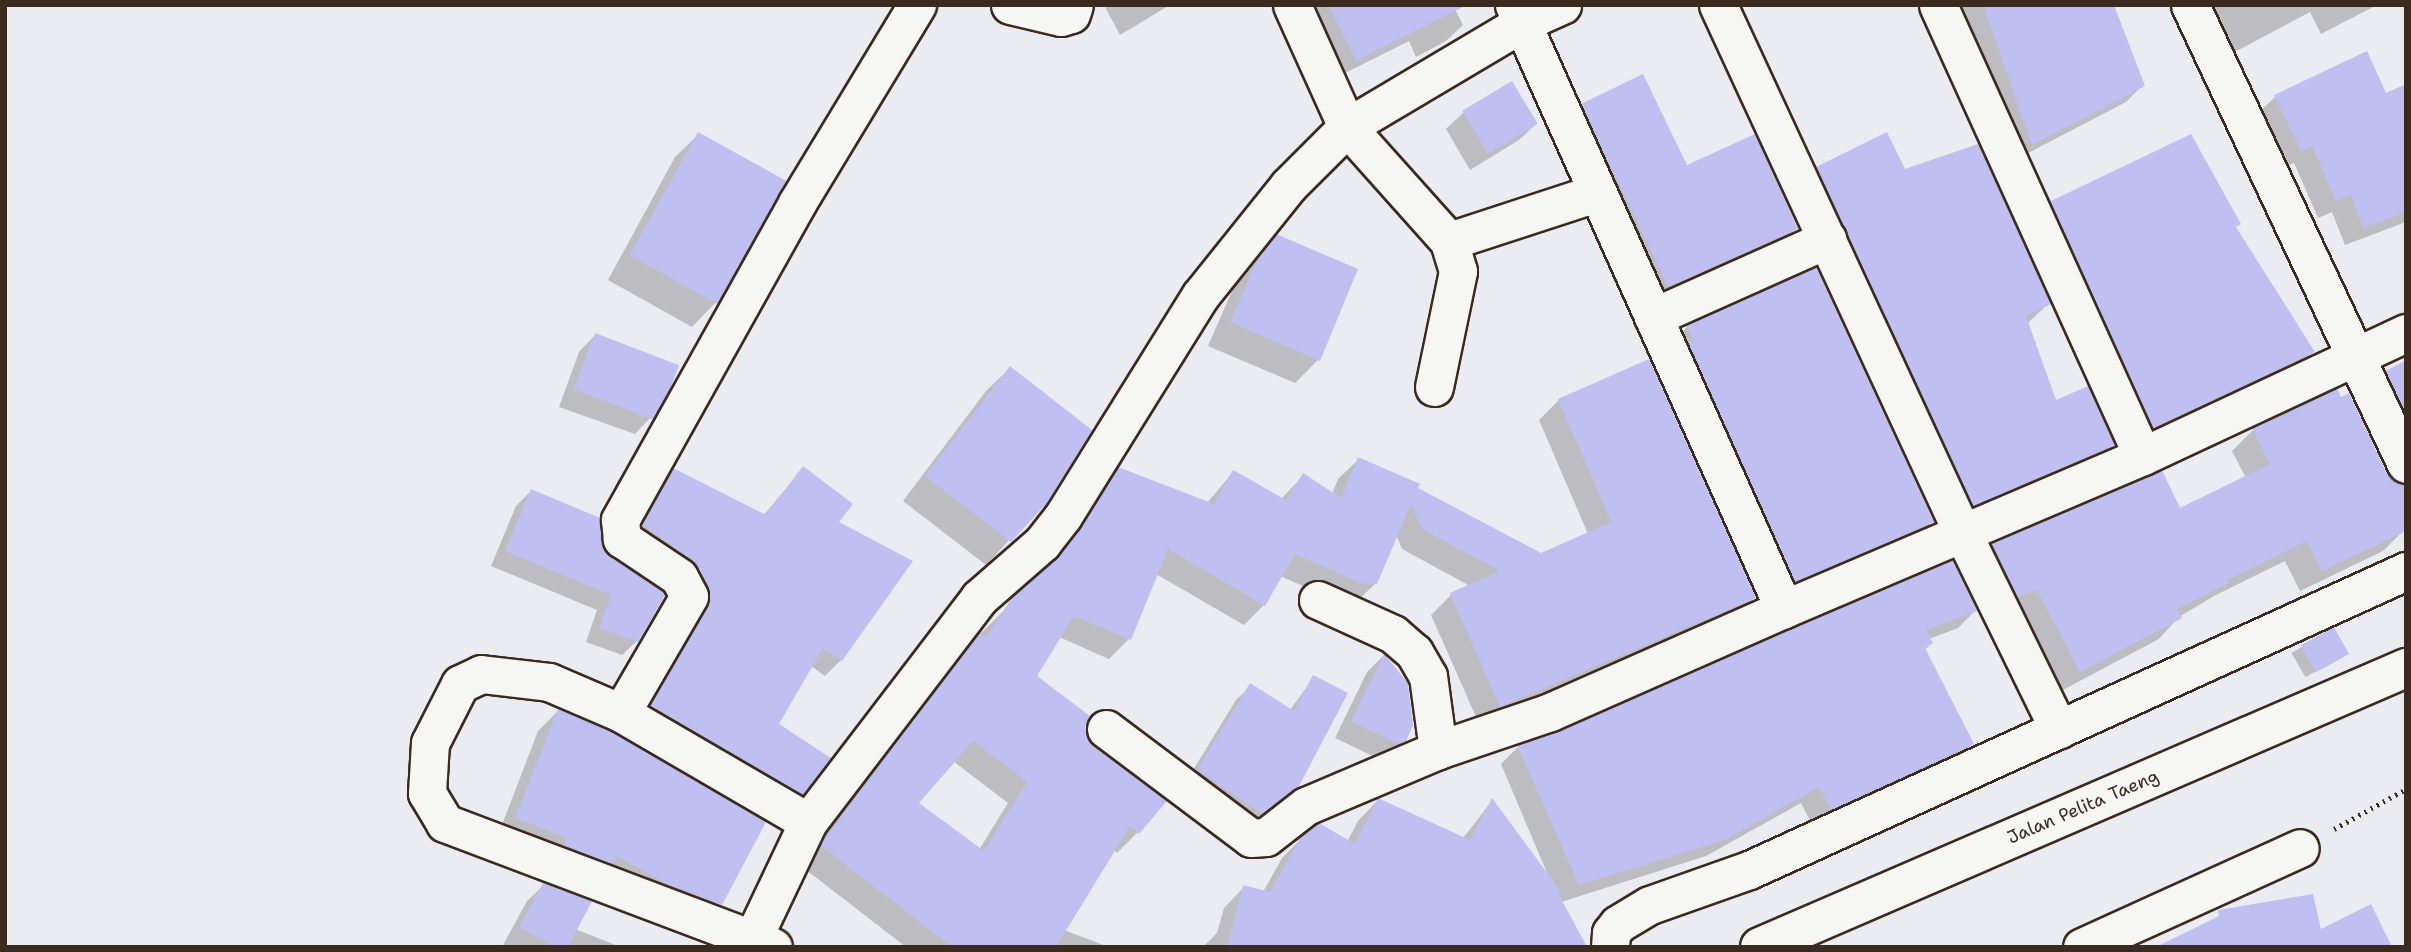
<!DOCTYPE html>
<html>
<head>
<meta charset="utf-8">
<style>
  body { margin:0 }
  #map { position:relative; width:2411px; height:952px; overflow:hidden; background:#ebebf2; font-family:"Shantell Sans",sans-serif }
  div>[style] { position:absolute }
  .shadow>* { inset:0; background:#0003; transform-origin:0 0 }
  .building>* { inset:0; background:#c0bff1; transform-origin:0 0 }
  .path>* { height:4.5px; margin-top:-2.25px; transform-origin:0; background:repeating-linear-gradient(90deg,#3b2a1e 0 2px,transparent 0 7px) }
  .roads { filter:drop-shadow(2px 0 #3b2a1e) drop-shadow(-2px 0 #3b2a1e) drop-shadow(0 2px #3b2a1e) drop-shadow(0 -2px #3b2a1e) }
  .minor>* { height:37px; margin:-18.5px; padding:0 18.5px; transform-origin:18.5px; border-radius:18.5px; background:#f6f6f2 }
  .tertiary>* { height:38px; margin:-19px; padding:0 19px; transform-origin:19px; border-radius:19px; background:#f6f6f2 }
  span { translate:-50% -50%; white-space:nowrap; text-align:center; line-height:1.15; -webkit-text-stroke:7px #f6f6f2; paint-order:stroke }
  .street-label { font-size:18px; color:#3b2a1e }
  .frame { position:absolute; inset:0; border:7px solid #3b2a1e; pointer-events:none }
</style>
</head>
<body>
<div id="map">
  <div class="shadow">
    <i style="clip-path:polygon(1104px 5px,1170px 5px,1120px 35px)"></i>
    <i style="clip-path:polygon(1304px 5px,1453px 5px,1463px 25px,1446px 41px,1416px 57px,1409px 41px,1339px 76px)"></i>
    <i style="clip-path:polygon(1960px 5px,2112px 5px,2143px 85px,2126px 102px,2015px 160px)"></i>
    <i style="clip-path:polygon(2201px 5px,2377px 5px,2321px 34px,2310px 12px,2227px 56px)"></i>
    <i style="clip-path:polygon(2366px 53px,2385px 95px,2406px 86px,2406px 222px,2345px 245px,2332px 212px,2318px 218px,2294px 163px,2282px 168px,2256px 115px,2275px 97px)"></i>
    <i style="clip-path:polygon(1582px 105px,1686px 168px,1796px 228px,1776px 249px,1647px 307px,1562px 126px)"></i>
    <i style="clip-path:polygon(1463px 113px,1536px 124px,1519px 140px,1470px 170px,1446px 129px)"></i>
    <i style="clip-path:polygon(699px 134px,715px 303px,692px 327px,608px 280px,675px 157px)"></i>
    <i style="clip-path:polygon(2191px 137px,2234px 228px,2313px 352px,2296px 369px,2137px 443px,2023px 193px,2038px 178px,2051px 203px)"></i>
    <i style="clip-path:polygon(1817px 168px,1904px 171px,2049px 303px,2027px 324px,2054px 402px,2113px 445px,2094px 464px,1954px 523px,1798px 187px)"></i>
    <i style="clip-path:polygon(1277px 236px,1318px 360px,1295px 383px,1208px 346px,1236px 282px)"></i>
    <i style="clip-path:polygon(1687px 327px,1932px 522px,1909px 545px,1771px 604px,1664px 350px)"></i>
    <i style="clip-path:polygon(595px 335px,651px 417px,635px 434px,559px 407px,579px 352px)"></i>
    <i style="clip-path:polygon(2406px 362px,2406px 460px,2370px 389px)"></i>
    <i style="clip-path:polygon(1010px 368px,1044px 503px,986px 565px,903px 501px,986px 391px)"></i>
    <i style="clip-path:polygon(evenodd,1559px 400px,1754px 598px,1734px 618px,1480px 726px,1431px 615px,1451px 595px,1470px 586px,1402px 549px,1396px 535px,1376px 583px,1355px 603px,1342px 603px,1280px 576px,1264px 605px,1244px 625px,1156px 574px,1129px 639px,1109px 659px,1059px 637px,1034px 676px,1083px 727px,1137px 833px,1117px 853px,1113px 849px,1064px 930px,1109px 947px,906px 947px,801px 866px,959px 655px,1043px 572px,1098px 489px,1119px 469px,1207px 503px,1233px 472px,1281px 499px,1303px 476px,1332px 494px,1338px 479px,1359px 459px,1541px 555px,1588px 534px,1539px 420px,1559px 400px,953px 761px,1008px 803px,979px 850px,917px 803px,953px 761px)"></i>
    <i style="clip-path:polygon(2254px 429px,2404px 530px,2383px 551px,2300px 591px,2285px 561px,2214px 596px,2179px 617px,2159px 639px,2059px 692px,1971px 566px,1992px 545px,2179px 511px,2246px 478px,2232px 451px)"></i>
    <i style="clip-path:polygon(803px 468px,837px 522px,910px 562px,841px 660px,825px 676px,811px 666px,777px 724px,801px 793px,786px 809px,636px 721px,695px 614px,628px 543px,658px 486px,673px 471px,764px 515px)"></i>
    <i style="clip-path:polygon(531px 491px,603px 551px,637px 641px,622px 655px,586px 642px,597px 610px,491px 566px,516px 506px)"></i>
    <i style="clip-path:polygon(1975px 611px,1958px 628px,1929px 639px,1931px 643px,1925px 650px,1972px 744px,1955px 761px,1813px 826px,1801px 803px,1706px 856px,1561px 902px,1585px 947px,1203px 947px,1217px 933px,1224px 908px,1244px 887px,1263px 892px,1282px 858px,1303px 837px,1347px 842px,1358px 821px,1378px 800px,1463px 838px,1492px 801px,1550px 880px,1501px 764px,1518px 747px)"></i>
    <i style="left:2333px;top:629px;width:28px;height:48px;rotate:60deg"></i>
    <i style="clip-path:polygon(1383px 656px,1405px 740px,1381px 760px,1335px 738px,1367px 672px)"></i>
    <i style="clip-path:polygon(1314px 677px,1297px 785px,1282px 801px,1246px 827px,1184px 785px,1236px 700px,1251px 686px,1290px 710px)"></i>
    <i style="clip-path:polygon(558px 711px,717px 903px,697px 923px,497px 838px,538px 731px)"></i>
    <i style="clip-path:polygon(544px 885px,575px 929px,621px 947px,502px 947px,527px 901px)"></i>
  </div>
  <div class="building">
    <i style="clip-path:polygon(1328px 5px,1467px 5px,1356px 61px)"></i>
    <i style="clip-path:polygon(1983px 5px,2114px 5px,2145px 86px,2032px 145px)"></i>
    <i style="clip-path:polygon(2367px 51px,2386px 93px,2406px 84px,2406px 212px,2363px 228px,2351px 195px,2336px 201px,2312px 146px,2301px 151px,2274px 95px)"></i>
    <i style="clip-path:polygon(1643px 74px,1687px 165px,1755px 134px,1798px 229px,1668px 287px,1581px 104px)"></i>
    <i style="left:1512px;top:81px;width:50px;height:58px;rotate:59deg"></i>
    <i style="left:698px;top:132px;width:101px;height:141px;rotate:29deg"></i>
    <i style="clip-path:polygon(1887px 132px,1905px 169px,1978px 144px,2051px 304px,2026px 316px,2056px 400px,2088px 386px,2115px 445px,1973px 506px,1816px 167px)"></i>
    <i style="clip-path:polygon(2191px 134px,2241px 224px,2236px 227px,2315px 352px,2153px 428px,2038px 175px,2051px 201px)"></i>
    <i style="clip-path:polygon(1276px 234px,1358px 269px,1320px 361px,1230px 322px,1259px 256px)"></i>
    <i style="clip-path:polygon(1816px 267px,1934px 522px,1795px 582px,1688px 342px,1693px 340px,1686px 325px)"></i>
    <i style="left:595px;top:333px;width:90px;height:60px;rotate:21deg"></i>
    <i style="clip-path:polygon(evenodd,1649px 359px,1756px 598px,1500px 707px,1450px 593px,1500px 571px,1422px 529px,1411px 504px,1377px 584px,1363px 584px,1295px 554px,1265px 606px,1168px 549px,1131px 640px,1074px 616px,1037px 676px,1090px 716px,1085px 727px,1093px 746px,1167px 801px,1139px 834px,1130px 826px,1056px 947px,952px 947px,820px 845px,979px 632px,986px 638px,1013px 596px,1059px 556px,1118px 467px,1214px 504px,1233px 470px,1286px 500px,1303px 473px,1341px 498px,1358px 457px,1420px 484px,1418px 488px,1541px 553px,1611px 522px,1558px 399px,1649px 359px,973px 741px,1027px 782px,984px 851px,919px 803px,973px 741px)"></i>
    <i style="clip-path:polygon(2406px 360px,2406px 414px,2386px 371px)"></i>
    <i style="clip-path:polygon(1010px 366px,1092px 430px,1046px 504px,1011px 542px,925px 476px)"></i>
    <i style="clip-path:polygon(2337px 388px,2341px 397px,2349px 393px,2387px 474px,2406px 485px,2406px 531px,2322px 571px,2307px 541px,2227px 580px,2229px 583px,2177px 609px,2182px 618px,2080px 672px,2037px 590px,2017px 597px,1991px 544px,2162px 470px,2180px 508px,2270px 464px,2252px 428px)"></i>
    <i style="clip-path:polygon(803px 466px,853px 504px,839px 522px,913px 561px,842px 661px,823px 648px,779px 724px,831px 758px,803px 795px,650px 705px,710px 596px,691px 560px,642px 524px,673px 468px,766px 515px)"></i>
    <i style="clip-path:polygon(531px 489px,600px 518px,604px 550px,663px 592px,665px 595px,638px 642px,599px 628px,611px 595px,505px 551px)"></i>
    <i style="clip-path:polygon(1952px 560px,1977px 611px,1926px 630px,1933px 643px,1925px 648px,1974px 744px,1831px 810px,1819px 787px,1725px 840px,1579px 885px,1517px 745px)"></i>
    <i style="left:2334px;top:627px;width:31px;height:38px;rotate:61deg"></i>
    <i style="clip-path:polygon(1384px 654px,1408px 683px,1413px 725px,1406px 741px,1398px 744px,1351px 721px)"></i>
    <i style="clip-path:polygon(1313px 675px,1348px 693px,1299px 786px,1262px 814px,1197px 770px,1250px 683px,1294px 711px)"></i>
    <i style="clip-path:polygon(558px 709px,612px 732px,766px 822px,722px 905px,667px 884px,616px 856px,612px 864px,564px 845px,567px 838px,515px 818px)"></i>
    <i style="clip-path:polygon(1378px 798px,1470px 840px,1492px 798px,1561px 892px,1558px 893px,1587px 947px,1227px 947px,1243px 885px,1270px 892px,1301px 836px,1319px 823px,1355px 844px)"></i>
    <i style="clip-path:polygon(543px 883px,592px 901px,568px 947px,555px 947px,519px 927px)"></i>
    <i style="clip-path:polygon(2313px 894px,2321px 929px,2371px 904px,2392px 947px,2156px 947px,2219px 916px,2218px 910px)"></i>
  </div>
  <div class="path">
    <i style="left:2334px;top:829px;width:82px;rotate:-29.1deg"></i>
  </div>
  <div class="roads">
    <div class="minor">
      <i style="left:1010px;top:5px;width:52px;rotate:13.2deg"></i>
      <i style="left:1061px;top:17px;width:10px;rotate:-17deg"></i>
      <i style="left:1071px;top:14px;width:9px;rotate:-72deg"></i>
      <i style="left:1292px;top:5px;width:134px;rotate:65.7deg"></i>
      <i style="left:1347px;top:127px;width:153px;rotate:48.2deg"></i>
      <i style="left:1449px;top:241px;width:155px;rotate:-18.1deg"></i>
      <i style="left:1514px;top:5px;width:20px;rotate:66deg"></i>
      <i style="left:1522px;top:23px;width:44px;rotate:-24.2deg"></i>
      <i style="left:1718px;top:5px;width:581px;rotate:65.16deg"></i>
      <i style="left:1962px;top:532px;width:220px;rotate:63.9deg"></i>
      <i style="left:1938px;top:5px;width:495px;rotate:65.6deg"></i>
      <i style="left:2190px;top:5px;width:507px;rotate:64.8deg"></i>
      <i style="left:1653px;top:317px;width:191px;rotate:-24.1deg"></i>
      <i style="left:1434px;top:387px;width:118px;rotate:-78.3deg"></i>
      <i style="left:1458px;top:271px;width:31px;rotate:-107deg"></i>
      <i style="left:1318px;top:600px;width:82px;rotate:24.4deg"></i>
      <i style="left:1393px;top:634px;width:28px;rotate:41deg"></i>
      <i style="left:1414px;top:652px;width:28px;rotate:60deg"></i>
      <i style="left:1428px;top:676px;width:75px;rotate:82.3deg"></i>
      <i style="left:621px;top:713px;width:135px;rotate:-59.8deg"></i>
      <i style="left:689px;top:596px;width:21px;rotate:-118deg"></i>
      <i style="left:679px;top:577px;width:69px;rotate:-146.3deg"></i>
      <i style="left:622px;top:539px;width:19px;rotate:-96deg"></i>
      <i style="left:620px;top:520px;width:363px;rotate:-60.8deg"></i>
      <i style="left:797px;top:203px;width:232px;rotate:-58.8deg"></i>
      <i style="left:1106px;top:729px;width:181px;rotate:36.9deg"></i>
      <i style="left:1251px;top:838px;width:15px;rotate:-4deg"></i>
      <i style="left:1266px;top:837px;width:51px;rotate:-37.8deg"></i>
      <i style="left:1306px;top:806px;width:143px;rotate:-23deg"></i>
      <i style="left:1438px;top:750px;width:118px;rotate:-18.7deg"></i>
      <i style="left:1550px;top:712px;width:256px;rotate:-23.8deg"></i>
      <i style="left:753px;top:938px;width:128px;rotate:-64.6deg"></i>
      <i style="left:808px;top:822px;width:282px;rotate:-52.6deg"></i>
      <i style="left:979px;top:598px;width:84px;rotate:-41.1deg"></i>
      <i style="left:1042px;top:543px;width:34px;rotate:-52deg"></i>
      <i style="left:1063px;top:516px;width:259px;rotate:-58.1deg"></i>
      <i style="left:1200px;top:296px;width:141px;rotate:-51.3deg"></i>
      <i style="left:1288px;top:186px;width:83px;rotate:-45deg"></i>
      <i style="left:1347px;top:127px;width:204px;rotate:-30.7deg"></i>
      <i style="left:1522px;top:23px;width:642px;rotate:65.91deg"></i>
      <i style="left:1784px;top:609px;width:390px;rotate:-23.1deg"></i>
      <i style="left:2143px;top:456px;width:290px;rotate:-25.1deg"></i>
      <i style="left:773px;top:947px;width:351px;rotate:-159.3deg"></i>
      <i style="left:445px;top:823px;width:35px;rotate:-121deg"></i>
      <i style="left:427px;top:793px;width:50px;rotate:-86.6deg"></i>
      <i style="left:430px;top:743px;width:66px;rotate:-63deg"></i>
      <i style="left:460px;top:684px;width:23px;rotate:-25deg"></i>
      <i style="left:481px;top:674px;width:68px;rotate:6.7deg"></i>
      <i style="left:549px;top:682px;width:78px;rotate:23.3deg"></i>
      <i style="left:621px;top:713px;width:216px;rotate:30.2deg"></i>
      <i style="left:1610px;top:947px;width:14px;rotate:-86deg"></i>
      <i style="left:1611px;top:933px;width:11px;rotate:-52deg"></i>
      <i style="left:1618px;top:924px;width:37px;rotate:-31deg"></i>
      <i style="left:1650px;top:905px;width:105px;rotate:-19.5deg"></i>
      <i style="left:1749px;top:870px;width:722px;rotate:-24.47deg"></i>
      <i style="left:2082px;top:947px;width:239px;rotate:-24.4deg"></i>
    </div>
    <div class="tertiary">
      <i style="left:1760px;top:947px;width:704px;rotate:-23.36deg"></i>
    </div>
  </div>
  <div class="street-label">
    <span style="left:2083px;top:807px;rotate:-23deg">Jalan Pelita Taeng</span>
  </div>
  <div class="frame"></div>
</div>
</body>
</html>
